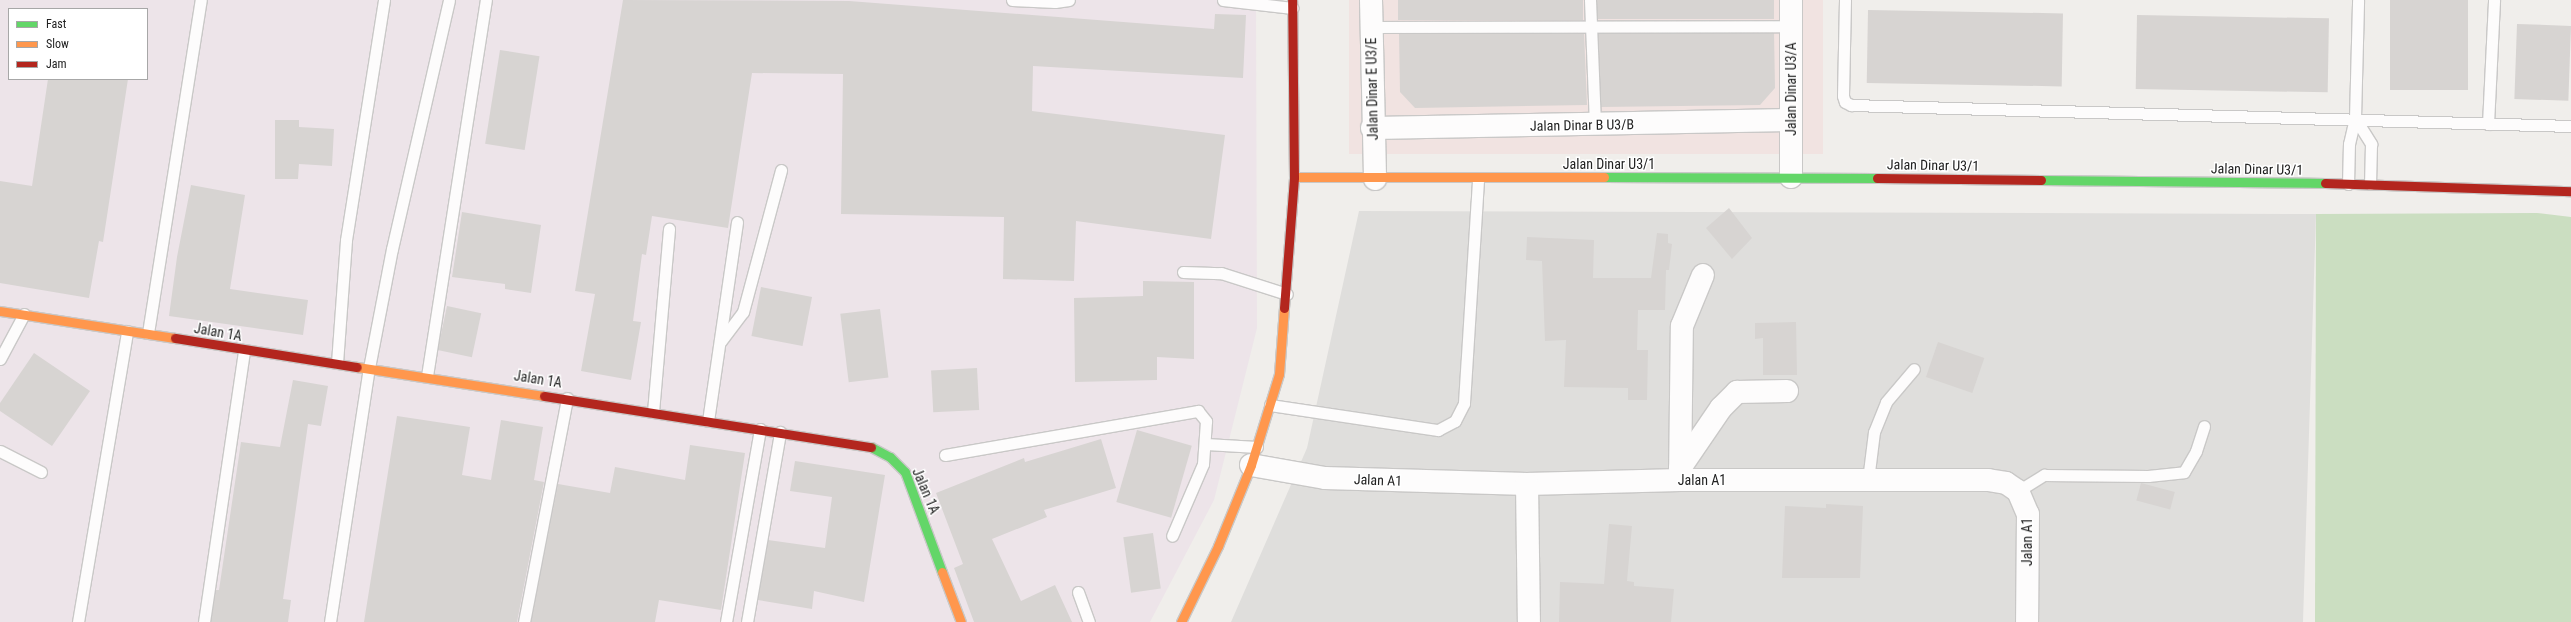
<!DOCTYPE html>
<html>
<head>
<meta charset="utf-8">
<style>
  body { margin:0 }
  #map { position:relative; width:2571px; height:622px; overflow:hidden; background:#f0eeeb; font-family:"Roboto Condensed",sans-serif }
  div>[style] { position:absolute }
  .residential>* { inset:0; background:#dfdedc }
  .commercial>* { inset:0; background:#f1e3e1; transform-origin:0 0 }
  .industrial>* { inset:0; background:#ede4e9 }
  .forest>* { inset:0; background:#cbdec1 }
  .building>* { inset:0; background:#d7d4d2; transform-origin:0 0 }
  .roads { filter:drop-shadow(1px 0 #c9c8c7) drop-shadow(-1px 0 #c9c8c7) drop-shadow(0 1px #c9c8c7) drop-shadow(0 -1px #c9c8c7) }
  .lane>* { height:11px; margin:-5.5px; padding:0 5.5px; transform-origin:5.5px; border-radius:5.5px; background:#fdfcfc }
  .street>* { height:22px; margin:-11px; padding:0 11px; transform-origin:11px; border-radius:11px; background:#fdfcfc }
  .fast>* { height:9px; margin:-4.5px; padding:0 4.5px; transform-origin:4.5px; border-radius:4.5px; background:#63d668 }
  .slow>* { height:9px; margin:-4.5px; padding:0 4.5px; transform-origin:4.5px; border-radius:4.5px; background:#ff974d }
  .jam>* { height:9px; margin:-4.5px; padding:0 4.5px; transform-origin:4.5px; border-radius:4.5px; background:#b3261e }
  span { translate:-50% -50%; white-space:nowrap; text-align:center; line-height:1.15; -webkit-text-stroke:3px #fff; paint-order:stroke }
  .street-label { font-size:14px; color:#222 }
  .legend { position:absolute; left:8px; top:8px; width:140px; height:72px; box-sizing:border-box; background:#fff; border:1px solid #a7a7a7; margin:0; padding:5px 7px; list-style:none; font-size:12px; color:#222 }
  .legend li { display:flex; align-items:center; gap:8px; height:20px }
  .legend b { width:20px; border:1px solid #a7a7a7 }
</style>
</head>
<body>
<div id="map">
  <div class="residential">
    <i style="clip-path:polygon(1359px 211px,2316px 214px,2303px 622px,1231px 622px,1307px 448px)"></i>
  </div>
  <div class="commercial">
    <i style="left:1349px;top:0;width:474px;height:154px"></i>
  </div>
  <div class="industrial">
    <i style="clip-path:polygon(evenodd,0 0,1256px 0,1257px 328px,1214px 500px,1150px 622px,0 622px,0 0,9px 9px,147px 9px,147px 79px,9px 79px,9px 9px)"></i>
  </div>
  <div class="forest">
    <i style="clip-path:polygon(2537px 213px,2571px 217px,2571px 622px,2315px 622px,2316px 214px)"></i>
  </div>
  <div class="building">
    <i style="clip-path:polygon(623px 0,849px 1px,1214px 29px,1215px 14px,1246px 15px,1243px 78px,1033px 66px,1032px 111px,1225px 135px,1211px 239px,1076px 221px,1074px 281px,1003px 279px,1004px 217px,841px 214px,843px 74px,752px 73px,728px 228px,652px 216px,646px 255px,642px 254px,633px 321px,641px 322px,631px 380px,581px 371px,595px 294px,575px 291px)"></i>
    <i style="left:1398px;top:0;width:185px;height:20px"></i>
    <i style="left:1597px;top:0;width:177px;height:19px"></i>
    <i style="left:2390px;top:0;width:78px;height:90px"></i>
    <i style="left:1868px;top:10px;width:195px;height:73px;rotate:1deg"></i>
    <i style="left:2137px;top:15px;width:192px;height:74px;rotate:1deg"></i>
    <i style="left:2517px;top:24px;width:54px;height:75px;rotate:2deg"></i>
    <i style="clip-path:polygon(1584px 33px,1587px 105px,1415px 108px,1400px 92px,1399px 34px)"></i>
    <i style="clip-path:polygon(1598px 33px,1774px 33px,1775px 88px,1760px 105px,1601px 107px)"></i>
    <i style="left:500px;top:50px;width:40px;height:95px;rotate:9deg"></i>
    <i style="clip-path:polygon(48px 79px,128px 79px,103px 242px,99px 241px,89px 298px,0 283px,0 181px,32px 186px)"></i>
    <i style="clip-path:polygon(275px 120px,299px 120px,299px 127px,334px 129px,332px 166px,299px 164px,298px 179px,275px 179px)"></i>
    <i style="clip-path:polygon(191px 185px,245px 195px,230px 289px,308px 300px,303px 335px,169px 316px,177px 257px)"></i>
    <i style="clip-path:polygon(1729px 208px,1752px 238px,1732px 259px,1706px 228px)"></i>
    <i style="clip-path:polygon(462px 212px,541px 225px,531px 293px,505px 289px,505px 284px,452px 277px)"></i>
    <i style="clip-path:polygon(1657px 233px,1668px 234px,1668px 243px,1672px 244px,1669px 270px,1666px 270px,1665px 310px,1638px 310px,1637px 350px,1648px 350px,1647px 400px,1628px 400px,1628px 388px,1564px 387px,1566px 340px,1545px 341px,1542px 261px,1526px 260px,1527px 237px,1594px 240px,1593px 278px,1651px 278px)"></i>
    <i style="clip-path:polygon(1143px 281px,1194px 282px,1194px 359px,1157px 357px,1157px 380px,1075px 382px,1074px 298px,1143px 296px)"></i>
    <i style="left:761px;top:287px;width:52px;height:50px;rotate:11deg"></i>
    <i style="left:447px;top:306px;width:35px;height:45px;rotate:12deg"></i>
    <i style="left:880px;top:309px;width:69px;height:40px;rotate:83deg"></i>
    <i style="clip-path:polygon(1796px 322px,1797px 375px,1763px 375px,1763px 338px,1755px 339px,1755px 323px)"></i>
    <i style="left:1938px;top:342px;width:49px;height:37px;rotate:19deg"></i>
    <i style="clip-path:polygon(34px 353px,90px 391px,52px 446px,0 411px,0 403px)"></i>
    <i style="left:977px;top:368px;width:42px;height:46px;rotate:87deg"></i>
    <i style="clip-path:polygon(293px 380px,328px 386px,321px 426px,308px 424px,283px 599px,291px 600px,288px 622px,211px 622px,216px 590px,219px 590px,241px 442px,280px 447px)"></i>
    <i style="clip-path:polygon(397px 416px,470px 427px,462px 475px,491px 480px,501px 420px,543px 427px,534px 480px,544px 482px,517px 622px,364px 622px)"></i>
    <i style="left:1137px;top:430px;width:57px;height:75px;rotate:16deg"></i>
    <i style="clip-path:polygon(1101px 439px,1116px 488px,1044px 510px,1047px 517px,992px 539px,1021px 601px,1055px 585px,1072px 622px,974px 622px,954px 568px,963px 564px,936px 493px,1024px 458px,1025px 462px)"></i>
    <i style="clip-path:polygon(690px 445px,745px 453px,721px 610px,659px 600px,655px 622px,531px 622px,558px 484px,610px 493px,615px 467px,685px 480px)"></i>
    <i style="clip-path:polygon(795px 461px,885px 475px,864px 602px,814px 591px,812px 609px,758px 600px,768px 540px,825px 548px,832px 497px,790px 491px)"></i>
    <i style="left:2141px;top:483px;width:35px;height:18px;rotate:15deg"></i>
    <i style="clip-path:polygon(1826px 504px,1863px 506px,1860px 578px,1782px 578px,1785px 506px,1826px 508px)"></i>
    <i style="clip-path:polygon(1609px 524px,1632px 526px,1627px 581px,1634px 582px,1634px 586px,1674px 589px,1671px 622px,1559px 622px,1560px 582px,1604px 584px)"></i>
    <i style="left:1153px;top:533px;width:56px;height:30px;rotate:82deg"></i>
  </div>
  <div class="roads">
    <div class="lane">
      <i style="left:1012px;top:0;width:43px;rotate:2.7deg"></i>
      <i style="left:1055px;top:2px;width:14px;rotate:-8deg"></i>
      <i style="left:1223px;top:0;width:70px;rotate:6.5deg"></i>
      <i style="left:1590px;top:0;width:125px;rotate:87.7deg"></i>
      <i style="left:1845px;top:0;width:96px;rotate:91.2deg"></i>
      <i style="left:1843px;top:96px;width:6px;rotate:72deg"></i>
      <i style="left:1845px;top:102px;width:7px;rotate:27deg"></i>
      <i style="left:1851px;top:105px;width:720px;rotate:1.67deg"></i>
      <i style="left:1371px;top:27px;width:420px;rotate:-0.1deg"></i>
      <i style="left:2355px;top:118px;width:31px;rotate:58deg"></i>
      <i style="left:2371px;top:144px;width:40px;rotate:91.4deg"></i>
      <i style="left:2488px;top:124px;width:124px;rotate:-87.2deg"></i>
      <i style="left:2348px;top:184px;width:40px;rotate:-88.6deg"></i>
      <i style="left:2349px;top:144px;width:27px;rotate:-77deg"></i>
      <i style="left:2355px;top:118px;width:118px;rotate:-88.5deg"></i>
      <i style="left:1183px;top:272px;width:38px;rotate:2deg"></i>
      <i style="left:1221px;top:273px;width:69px;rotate:17.7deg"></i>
      <i style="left:148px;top:333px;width:337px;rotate:-81deg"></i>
      <i style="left:721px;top:341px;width:36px;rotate:-53deg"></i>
      <i style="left:743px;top:312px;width:147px;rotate:-75deg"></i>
      <i style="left:0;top:359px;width:51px;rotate:-61.9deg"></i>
      <i style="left:337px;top:363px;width:123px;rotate:-85.8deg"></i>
      <i style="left:346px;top:240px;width:243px;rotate:-81deg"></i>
      <i style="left:427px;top:376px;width:381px;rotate:-81.1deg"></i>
      <i style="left:1270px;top:405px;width:170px;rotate:8.5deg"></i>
      <i style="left:1438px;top:430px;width:19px;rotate:-28deg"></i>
      <i style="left:1455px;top:421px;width:20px;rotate:-63deg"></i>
      <i style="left:1464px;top:403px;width:225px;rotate:-86.4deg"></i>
      <i style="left:653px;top:412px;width:184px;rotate:-85deg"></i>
      <i style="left:708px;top:421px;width:201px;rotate:-81.7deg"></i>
      <i style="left:1206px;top:444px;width:51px;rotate:3.4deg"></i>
      <i style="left:0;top:451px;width:46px;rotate:27.1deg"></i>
      <i style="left:945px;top:455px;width:257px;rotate:-9.9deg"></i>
      <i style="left:1198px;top:411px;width:13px;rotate:51deg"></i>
      <i style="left:1206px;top:421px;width:43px;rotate:94deg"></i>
      <i style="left:1203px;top:464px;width:78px;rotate:113.3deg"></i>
      <i style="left:1868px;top:480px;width:48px;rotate:-82.9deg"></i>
      <i style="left:1874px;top:432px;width:32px;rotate:-68deg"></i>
      <i style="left:1886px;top:402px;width:43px;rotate:-49.7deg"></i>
      <i style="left:2018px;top:491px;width:31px;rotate:-32deg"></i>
      <i style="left:2044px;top:475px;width:104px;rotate:0.6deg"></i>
      <i style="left:2148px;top:476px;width:36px;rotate:-6deg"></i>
      <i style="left:2184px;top:472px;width:24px;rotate:-60deg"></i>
      <i style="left:2196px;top:451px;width:26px;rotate:-72deg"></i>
      <i style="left:1078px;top:592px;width:32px;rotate:70deg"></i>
      <i style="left:78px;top:622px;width:295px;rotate:-80.4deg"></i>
      <i style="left:204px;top:622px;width:274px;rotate:-81.6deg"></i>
      <i style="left:330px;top:622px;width:257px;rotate:-81.3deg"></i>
      <i style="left:369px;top:368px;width:121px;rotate:-79.1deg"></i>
      <i style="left:392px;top:249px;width:255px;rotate:-77.1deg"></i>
      <i style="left:524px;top:622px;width:228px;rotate:-79.1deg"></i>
      <i style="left:726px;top:622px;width:196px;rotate:-80deg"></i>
      <i style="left:747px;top:622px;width:193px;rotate:-80.1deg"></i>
    </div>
    <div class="street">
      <i style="left:1371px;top:0;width:179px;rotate:88.7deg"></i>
      <i style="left:1372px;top:128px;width:419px;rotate:-1.1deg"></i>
      <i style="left:1791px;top:177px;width:177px;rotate:-90deg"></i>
      <i style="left:1251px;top:465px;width:75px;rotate:10deg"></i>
      <i style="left:1325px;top:478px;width:202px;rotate:1.7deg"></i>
      <i style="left:1527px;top:484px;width:153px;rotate:-1.5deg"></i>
      <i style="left:1680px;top:480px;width:308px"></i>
      <i style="left:1988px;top:480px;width:18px;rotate:9deg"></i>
      <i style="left:2006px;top:483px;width:14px;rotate:34deg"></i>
      <i style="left:2018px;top:491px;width:25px;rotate:67deg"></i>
      <i style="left:2028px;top:514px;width:108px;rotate:90.5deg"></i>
      <i style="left:1680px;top:468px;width:73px;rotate:-55.7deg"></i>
      <i style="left:1721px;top:408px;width:23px;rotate:-45deg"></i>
      <i style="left:1737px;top:392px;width:50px;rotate:-1.1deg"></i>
      <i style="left:1680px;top:480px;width:154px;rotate:-89.3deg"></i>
      <i style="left:1682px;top:326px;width:55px;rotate:-67.6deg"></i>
      <i style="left:1527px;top:484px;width:138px;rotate:89.2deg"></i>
    </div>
    <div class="fast">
      <i style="left:1604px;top:177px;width:273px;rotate:0.2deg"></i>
      <i style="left:2041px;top:180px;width:284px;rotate:0.6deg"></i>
      <i style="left:871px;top:447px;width:21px;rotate:28deg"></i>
      <i style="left:890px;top:457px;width:21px;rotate:45deg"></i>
      <i style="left:905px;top:472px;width:107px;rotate:69.7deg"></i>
    </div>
    <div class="slow">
      <i style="left:1294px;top:177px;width:310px"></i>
      <i style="left:0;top:311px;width:177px;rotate:8.8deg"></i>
      <i style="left:357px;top:367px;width:189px;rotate:8.8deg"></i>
      <i style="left:942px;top:572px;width:53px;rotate:69.2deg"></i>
      <i style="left:1181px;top:622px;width:85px;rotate:-64deg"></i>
      <i style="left:1218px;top:546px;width:87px;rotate:-67.8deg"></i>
      <i style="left:1251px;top:465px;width:95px;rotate:-72.9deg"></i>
      <i style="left:1279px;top:374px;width:66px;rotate:-85.7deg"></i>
    </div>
    <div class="jam">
      <i style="left:1877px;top:178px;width:164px;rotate:0.7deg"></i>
      <i style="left:2325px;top:183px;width:246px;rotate:1.9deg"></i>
      <i style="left:1284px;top:308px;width:131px;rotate:-85.6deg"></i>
      <i style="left:1294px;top:177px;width:177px;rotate:-90.6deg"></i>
      <i style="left:175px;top:338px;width:184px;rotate:9.1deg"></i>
      <i style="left:544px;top:396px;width:331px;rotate:8.9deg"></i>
    </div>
  </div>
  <div class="street-label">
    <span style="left:1372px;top:89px;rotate:-91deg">Jalan Dinar E U3/E</span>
    <span style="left:1791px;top:89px;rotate:-90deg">Jalan Dinar U3/A</span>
    <span style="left:1582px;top:125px;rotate:-1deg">Jalan Dinar B U3/B</span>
    <span style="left:1609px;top:164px">Jalan Dinar U3/1</span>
    <span style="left:1933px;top:165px;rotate:1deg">Jalan Dinar U3/1</span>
    <span style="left:2257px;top:169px;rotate:1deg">Jalan Dinar U3/1</span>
    <span style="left:218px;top:332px;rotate:10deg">Jalan 1A</span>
    <span style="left:538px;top:379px;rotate:9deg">Jalan 1A</span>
    <span style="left:1378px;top:480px;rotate:2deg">Jalan A1</span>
    <span style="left:1702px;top:480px">Jalan A1</span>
    <span style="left:926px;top:491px;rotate:67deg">Jalan 1A</span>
    <span style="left:2027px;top:542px;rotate:-90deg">Jalan A1</span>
  </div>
  <ul class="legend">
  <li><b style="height:5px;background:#63d668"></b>Fast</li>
  <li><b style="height:5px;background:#ff974d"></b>Slow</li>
  <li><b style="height:5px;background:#b3261e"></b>Jam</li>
  </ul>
</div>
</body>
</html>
